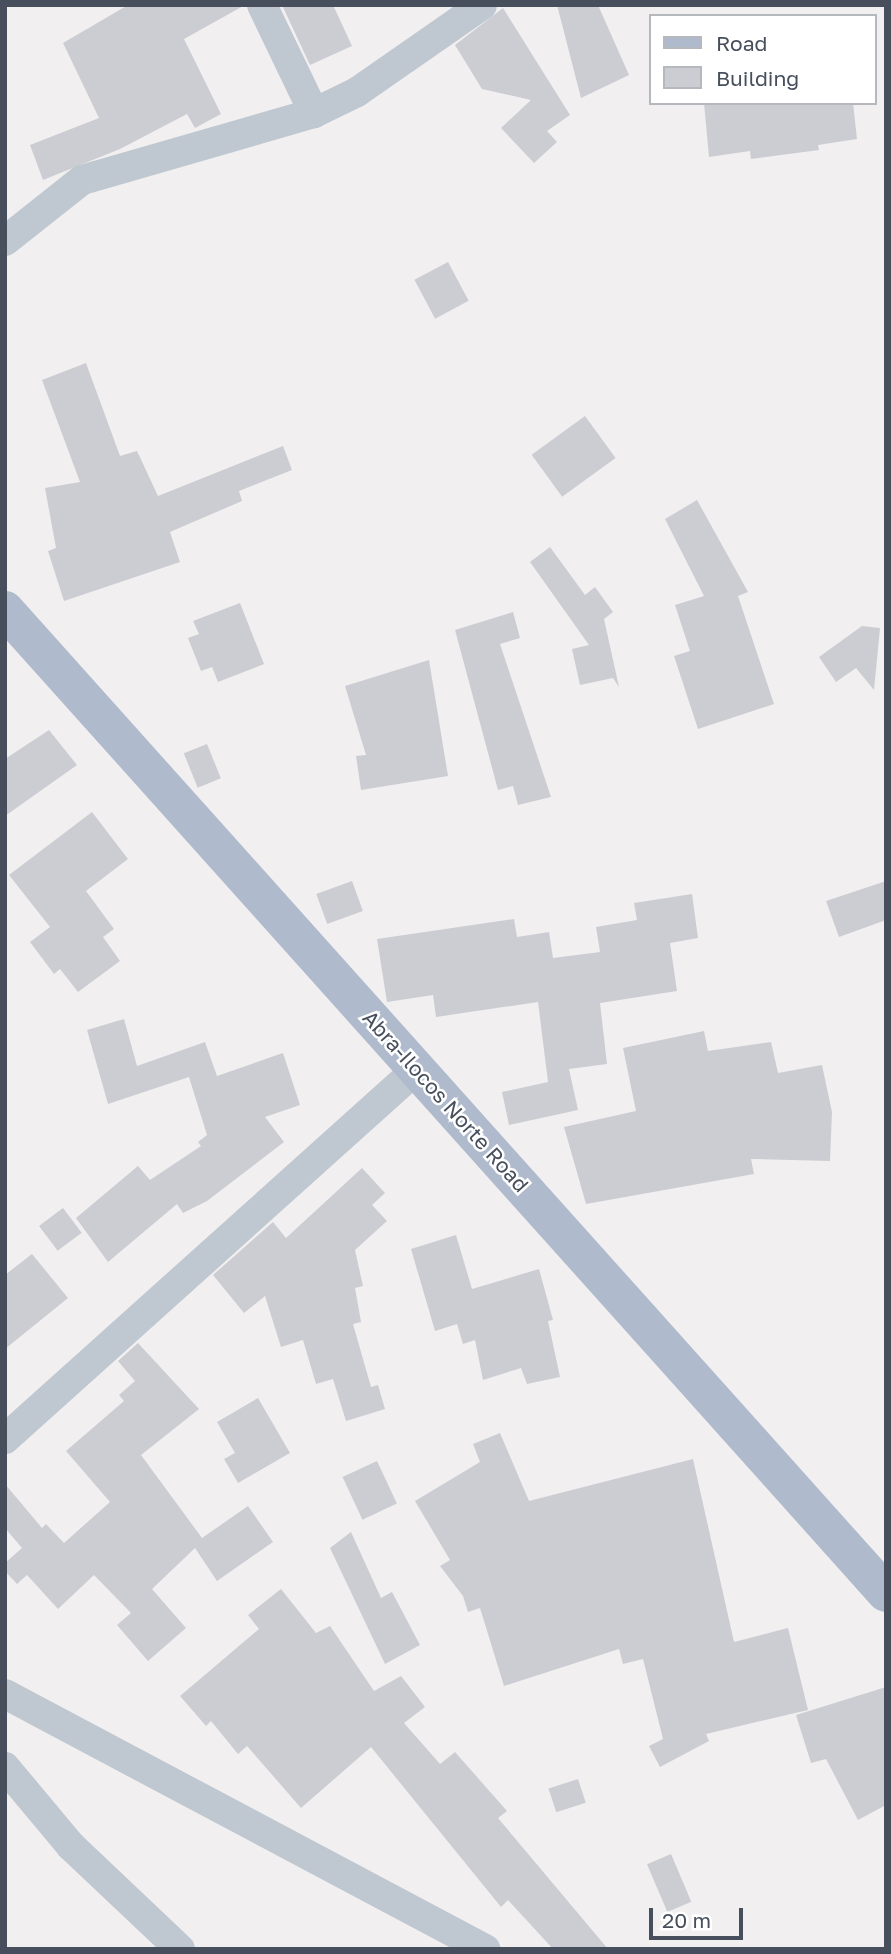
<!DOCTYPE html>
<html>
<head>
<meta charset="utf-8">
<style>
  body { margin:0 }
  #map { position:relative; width:891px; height:1954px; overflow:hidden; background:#f1efef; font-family:"Golos Text",sans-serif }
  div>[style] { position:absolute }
  .building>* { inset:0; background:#cccdd3; transform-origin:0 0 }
  .minor>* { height:30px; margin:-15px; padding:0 15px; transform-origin:15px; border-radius:15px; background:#bfc7d0 }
  .primary>* { height:38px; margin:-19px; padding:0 19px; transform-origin:19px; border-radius:19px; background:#afbacd }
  span { translate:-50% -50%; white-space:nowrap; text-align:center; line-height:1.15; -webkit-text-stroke:5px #fff; paint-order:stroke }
  .street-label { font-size:21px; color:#474f5c }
  .frame { position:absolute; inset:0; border:7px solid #474f5c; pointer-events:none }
  .legend { position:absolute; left:649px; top:14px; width:228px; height:91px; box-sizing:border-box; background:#fff; border:2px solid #b5b9be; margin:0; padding:9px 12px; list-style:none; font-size:21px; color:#474f5c }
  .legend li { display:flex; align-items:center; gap:14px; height:35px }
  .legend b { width:35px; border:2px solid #b5b9be }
  .scale { position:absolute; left:649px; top:1908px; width:94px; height:32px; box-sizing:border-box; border:4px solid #474f5c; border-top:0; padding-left:9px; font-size:21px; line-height:24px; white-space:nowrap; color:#474f5c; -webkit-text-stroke:5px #fff; paint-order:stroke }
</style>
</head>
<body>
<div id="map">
  <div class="building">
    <i style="clip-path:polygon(128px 5px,245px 5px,184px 39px,221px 114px,195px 128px,187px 114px,120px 149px,43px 180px,30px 145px,99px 118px,63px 43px)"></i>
    <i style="clip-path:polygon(282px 5px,333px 5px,352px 46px,310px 65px)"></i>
    <i style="clip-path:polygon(557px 5px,598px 5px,629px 75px,581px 98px)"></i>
    <i style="clip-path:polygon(503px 8px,570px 115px,547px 131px,557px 142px,534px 163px,501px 128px,531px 100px,482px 89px,455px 45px)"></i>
    <i style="clip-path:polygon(704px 103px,853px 103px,857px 139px,818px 145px,819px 150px,751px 159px,750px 151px,709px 157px)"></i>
    <i style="left:448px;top:262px;width:44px;height:38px;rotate:62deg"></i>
    <i style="clip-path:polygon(86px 363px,120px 456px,137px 451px,158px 496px,283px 446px,292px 470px,239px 491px,242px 501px,170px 532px,180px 562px,64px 601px,48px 551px,56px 548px,45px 488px,80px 482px,42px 380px)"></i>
    <i style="left:585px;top:416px;width:52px;height:66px;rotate:54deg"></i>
    <i style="clip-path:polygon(697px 500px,748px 592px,738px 596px,774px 704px,698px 729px,674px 656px,690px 651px,675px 605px,704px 596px,665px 519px)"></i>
    <i style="clip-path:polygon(550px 547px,585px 595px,595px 587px,613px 612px,604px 619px,619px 687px,613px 678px,580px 685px,572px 649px,589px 645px,530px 562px)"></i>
    <i style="clip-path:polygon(240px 603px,264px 664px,218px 682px,212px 667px,201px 671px,188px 638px,199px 634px,193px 621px)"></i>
    <i style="clip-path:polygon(513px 612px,520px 638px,500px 644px,551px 797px,518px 805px,513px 786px,498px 790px,455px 630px)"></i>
    <i style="clip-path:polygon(862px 626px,880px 628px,874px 690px,856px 668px,836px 682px,819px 657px)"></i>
    <i style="clip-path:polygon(429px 660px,448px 776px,361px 790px,356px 756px,366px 755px,345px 686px)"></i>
    <i style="clip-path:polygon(49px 730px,77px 765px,5px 816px,5px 759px)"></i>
    <i style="left:207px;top:744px;width:37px;height:25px;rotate:68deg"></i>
    <i style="clip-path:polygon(92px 812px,128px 859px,86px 891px,114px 929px,103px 937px,120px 961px,78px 992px,60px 969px,54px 974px,30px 942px,50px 927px,9px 875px)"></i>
    <i style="left:352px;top:881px;width:32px;height:38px;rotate:70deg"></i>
    <i style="clip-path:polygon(886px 881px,886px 920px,839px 937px,826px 901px)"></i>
    <i style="clip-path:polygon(692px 894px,698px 938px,670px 943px,677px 991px,600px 1003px,607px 1064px,569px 1069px,578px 1110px,509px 1125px,502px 1092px,548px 1082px,538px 1002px,436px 1017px,433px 995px,387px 1002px,377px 939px,514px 919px,517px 937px,549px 932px,553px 958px,600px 952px,596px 927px,637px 920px,634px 903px)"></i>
    <i style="clip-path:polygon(124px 1019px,137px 1066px,205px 1042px,217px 1076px,283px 1053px,300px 1105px,265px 1117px,284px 1142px,207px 1201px,183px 1213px,177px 1204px,108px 1262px,76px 1218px,138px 1166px,150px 1180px,201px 1146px,198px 1142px,207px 1135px,189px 1077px,108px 1104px,87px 1030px)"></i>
    <i style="clip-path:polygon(704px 1031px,708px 1051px,771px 1042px,778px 1073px,822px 1065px,832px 1112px,830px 1161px,751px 1159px,754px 1174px,586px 1204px,564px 1127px,636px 1111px,623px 1048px)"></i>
    <i style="clip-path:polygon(362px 1168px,385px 1193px,372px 1205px,387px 1221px,355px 1250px,363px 1286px,355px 1288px,361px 1322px,353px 1324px,371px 1387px,378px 1385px,385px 1409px,346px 1421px,333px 1379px,316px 1384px,303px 1340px,281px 1347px,265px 1296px,244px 1313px,213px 1275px,273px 1222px,286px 1238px)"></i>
    <i style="left:63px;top:1208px;width:31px;height:30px;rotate:53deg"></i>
    <i style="clip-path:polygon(456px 1235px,472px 1289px,539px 1269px,553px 1320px,548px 1321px,560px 1377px,527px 1384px,521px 1368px,483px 1380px,475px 1340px,463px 1344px,457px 1324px,435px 1331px,411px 1249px)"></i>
    <i style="clip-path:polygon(32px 1254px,68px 1298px,5px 1349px,5px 1275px)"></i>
    <i style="clip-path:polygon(138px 1343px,199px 1409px,141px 1455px,202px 1538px,248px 1506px,273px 1542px,217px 1581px,195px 1548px,152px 1589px,186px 1628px,148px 1661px,117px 1625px,131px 1613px,94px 1575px,58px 1609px,27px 1575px,17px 1584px,5px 1571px,5px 1563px,22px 1548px,5px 1528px,5px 1484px,42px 1528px,46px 1524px,64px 1543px,110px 1502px,66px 1451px,124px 1401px,119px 1395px,135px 1381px,118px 1361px)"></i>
    <i style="clip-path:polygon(258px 1398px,290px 1453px,238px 1483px,224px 1459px,235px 1453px,217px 1422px)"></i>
    <i style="clip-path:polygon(500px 1433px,529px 1501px,693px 1459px,734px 1642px,788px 1628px,808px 1710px,706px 1734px,709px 1741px,660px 1767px,649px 1746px,663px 1739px,643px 1659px,623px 1664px,619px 1649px,504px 1686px,480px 1608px,468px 1612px,463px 1596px,440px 1566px,450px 1560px,415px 1501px,480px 1462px,473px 1444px)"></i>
    <i style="left:377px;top:1461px;width:47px;height:38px;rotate:65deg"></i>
    <i style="clip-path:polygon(351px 1532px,381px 1598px,392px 1592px,420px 1645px,385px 1664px,330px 1548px)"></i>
    <i style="clip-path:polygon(281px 1589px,316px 1633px,330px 1626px,374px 1691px,401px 1676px,425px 1707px,404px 1723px,440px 1764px,455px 1752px,507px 1811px,498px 1818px,608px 1949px,553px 1949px,508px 1900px,501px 1907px,371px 1747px,301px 1808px,247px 1746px,238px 1754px,211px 1721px,206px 1726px,180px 1696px,259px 1629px,248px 1615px)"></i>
    <i style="clip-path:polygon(886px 1687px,886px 1805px,858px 1820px,826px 1759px,811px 1763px,796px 1715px)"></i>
    <i style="left:578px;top:1779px;width:25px;height:31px;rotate:72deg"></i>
    <i style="left:671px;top:1854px;width:52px;height:26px;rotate:67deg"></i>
  </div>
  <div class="minor">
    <i style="left:262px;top:5px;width:120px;rotate:64.3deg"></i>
    <i style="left:5px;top:241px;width:98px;rotate:-38.4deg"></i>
    <i style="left:82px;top:180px;width:241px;rotate:-16.1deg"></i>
    <i style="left:314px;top:113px;width:48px;rotate:-26deg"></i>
    <i style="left:357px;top:92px;width:152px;rotate:-34.8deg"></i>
    <i style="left:5px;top:1439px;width:555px;rotate:-41.93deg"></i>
    <i style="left:5px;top:1694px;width:544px;rotate:27.98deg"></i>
    <i style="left:5px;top:1767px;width:103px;rotate:50.1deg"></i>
    <i style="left:71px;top:1846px;width:150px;rotate:43.4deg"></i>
  </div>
  <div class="primary">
    <i style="left:5px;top:610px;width:1320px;rotate:48.13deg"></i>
  </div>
  <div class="street-label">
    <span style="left:446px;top:1101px;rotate:48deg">Abra-Ilocos Norte Road</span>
  </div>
  <div class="frame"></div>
  <ul class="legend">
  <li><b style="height:9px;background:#afbacd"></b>Road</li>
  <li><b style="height:19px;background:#cccdd3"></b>Building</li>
  </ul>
  <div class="scale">20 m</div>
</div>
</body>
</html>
